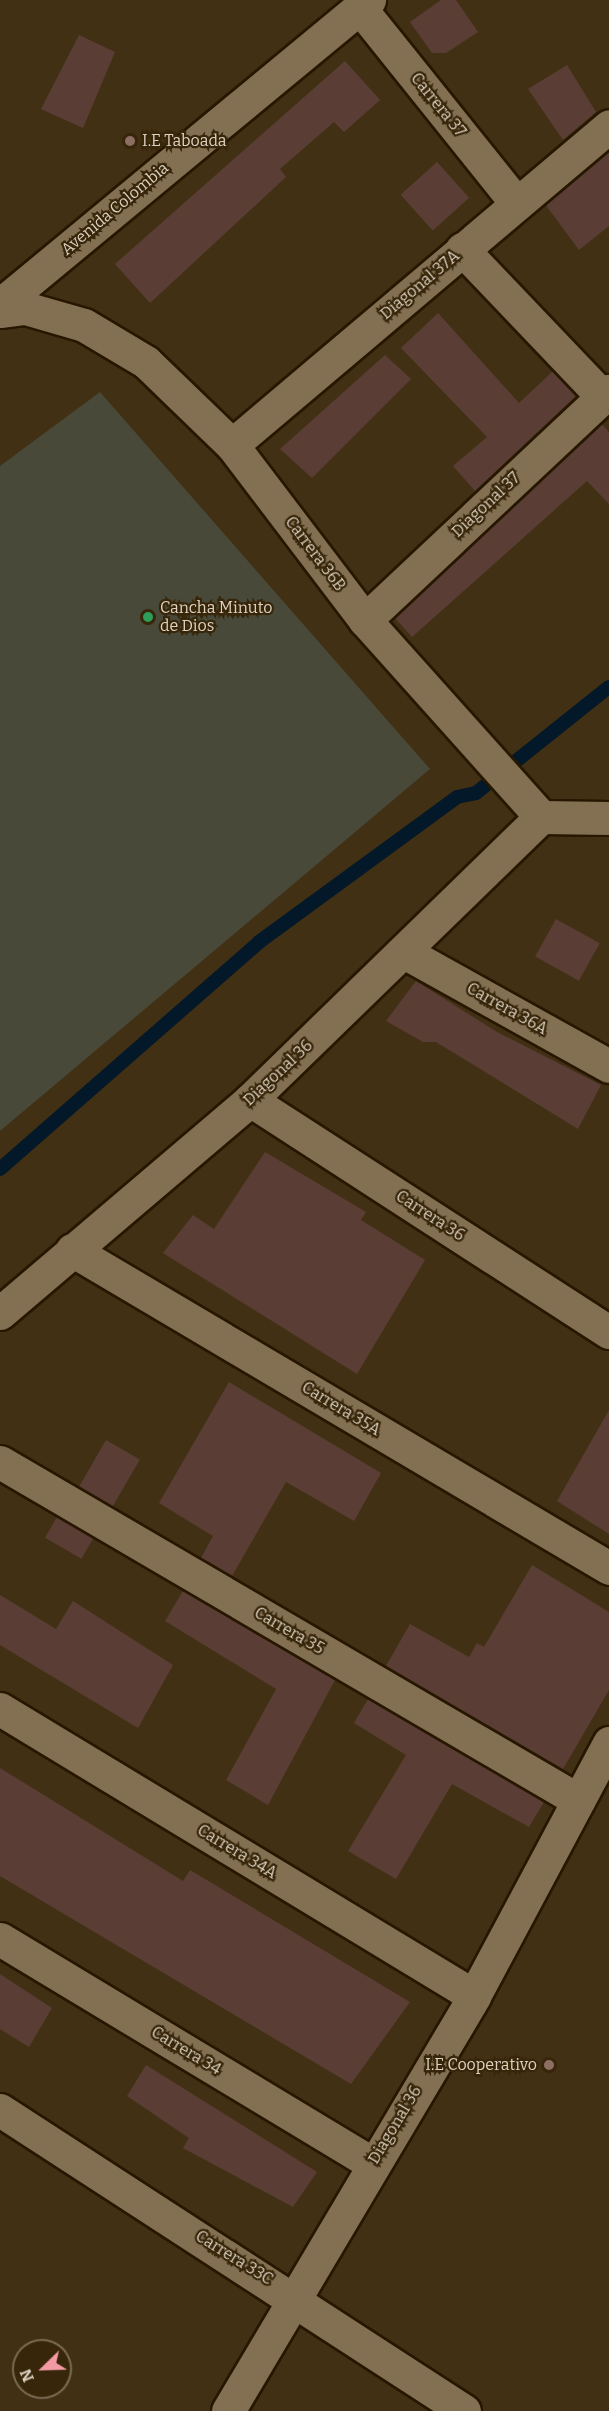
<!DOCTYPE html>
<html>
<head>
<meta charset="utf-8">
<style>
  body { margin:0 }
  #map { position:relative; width:609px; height:2411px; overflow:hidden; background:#413014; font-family:Bitter,serif }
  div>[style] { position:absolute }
  .green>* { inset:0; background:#484939 }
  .stream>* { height:14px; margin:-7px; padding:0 7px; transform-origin:7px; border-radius:7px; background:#031828 }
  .building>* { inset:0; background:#5a3e35; transform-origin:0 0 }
  .roads { filter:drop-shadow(2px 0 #271700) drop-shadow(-2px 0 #271700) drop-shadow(0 2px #271700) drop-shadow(0 -2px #271700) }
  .minor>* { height:33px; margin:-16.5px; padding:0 16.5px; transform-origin:16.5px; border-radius:16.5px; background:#836f52 }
  .dots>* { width:16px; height:16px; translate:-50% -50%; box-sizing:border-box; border:3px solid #372609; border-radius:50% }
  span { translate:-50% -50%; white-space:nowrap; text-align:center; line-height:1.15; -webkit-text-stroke:4.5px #372609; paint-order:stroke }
  .street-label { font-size:16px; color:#ddd2c2 }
  .poi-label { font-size:16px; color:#ddd2c2 }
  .left { translate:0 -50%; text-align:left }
  .right { translate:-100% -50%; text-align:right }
  .north { position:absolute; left:12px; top:2339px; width:60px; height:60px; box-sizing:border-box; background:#372609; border:2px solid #796b53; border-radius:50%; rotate:247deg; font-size:16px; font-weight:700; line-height:24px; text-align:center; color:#ddd2c2 }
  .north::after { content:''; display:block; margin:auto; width:21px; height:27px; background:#f49aa5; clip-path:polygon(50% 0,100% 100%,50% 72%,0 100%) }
</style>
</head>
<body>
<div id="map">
  <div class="green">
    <i style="clip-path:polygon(100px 392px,430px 769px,0 1131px,0 466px)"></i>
  </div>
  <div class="stream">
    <i style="left:0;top:1169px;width:344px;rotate:-41.2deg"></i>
    <i style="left:259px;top:942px;width:245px;rotate:-36.2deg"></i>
    <i style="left:457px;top:797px;width:19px;rotate:-12deg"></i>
    <i style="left:476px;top:793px;width:170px;rotate:-38.6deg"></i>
  </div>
  <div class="building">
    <i style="clip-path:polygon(441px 0,456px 0,478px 32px,446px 53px,432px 53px,410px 22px)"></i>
    <i style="clip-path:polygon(79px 35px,115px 52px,83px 128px,41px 109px)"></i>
    <i style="clip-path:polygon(345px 61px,380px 100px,344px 132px,334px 122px,280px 169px,286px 177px,150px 303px,115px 264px)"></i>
    <i style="clip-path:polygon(567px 65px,596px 112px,563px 140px,528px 89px)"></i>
    <i style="clip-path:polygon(609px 151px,609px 226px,579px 250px,545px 204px)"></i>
    <i style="left:437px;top:162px;width:48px;height:49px;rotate:48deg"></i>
    <i style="clip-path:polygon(438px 313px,519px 403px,553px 371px,576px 396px,475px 491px,453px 466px,487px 437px,401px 348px)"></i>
    <i style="clip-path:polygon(385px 355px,411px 379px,312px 478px,280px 449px)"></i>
    <i style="clip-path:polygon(602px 424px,609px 432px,609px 504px,587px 481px,412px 637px,395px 618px)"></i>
    <i style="left:556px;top:919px;width:50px;height:43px;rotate:29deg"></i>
    <i style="clip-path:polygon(416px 981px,497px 1032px,601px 1085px,578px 1129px,436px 1042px,423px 1042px,386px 1021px)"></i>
    <i style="clip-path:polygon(265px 1152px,366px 1212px,361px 1220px,425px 1260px,357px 1374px,163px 1253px,193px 1215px,214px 1229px)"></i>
    <i style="clip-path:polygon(229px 1382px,381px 1473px,354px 1521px,286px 1482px,232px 1576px,201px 1558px,213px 1536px,159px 1503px)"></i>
    <i style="clip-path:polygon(609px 1410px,609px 1534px,557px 1501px)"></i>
    <i style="left:106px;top:1440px;width:39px;height:54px;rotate:30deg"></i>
    <i style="left:57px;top:1517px;width:42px;height:24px;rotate:30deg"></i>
    <i style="clip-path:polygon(532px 1565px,609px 1612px,609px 1690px,563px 1769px,386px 1666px,410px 1624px,469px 1657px,477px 1643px,484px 1647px)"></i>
    <i style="clip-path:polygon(183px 1591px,335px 1680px,268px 1805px,226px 1780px,276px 1689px,165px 1621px)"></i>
    <i style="clip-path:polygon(0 1595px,56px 1629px,73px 1601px,173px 1665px,138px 1728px,0 1645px)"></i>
    <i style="clip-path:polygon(368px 1699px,544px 1802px,529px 1827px,452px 1784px,396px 1879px,348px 1851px,406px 1755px,354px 1723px)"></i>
    <i style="clip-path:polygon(0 1768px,183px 1881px,190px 1870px,410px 2002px,351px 2084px,0 1876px)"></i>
    <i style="clip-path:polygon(0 1974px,52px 2008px,29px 2047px,0 2029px)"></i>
    <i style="clip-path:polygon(146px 2065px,317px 2172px,293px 2207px,183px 2148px,189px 2138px,127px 2096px)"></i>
  </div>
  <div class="roads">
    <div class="minor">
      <i style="left:360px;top:8px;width:250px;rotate:51.3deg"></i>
      <i style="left:462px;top:249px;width:204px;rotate:46.4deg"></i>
      <i style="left:0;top:305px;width:479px;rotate:-39.6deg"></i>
      <i style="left:0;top:311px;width:25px;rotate:-7deg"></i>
      <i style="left:25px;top:308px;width:61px;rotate:16.1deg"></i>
      <i style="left:84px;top:325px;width:72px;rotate:30.8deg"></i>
      <i style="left:146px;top:362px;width:120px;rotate:44deg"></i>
      <i style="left:232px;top:445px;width:220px;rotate:52.8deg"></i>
      <i style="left:365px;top:620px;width:264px;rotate:48.2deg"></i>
      <i style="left:541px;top:817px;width:68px;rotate:0.8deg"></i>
      <i style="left:232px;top:445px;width:494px;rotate:-40.2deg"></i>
      <i style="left:365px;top:620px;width:335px;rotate:-43.2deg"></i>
      <i style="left:406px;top:953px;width:232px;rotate:29.1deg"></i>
      <i style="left:250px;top:1100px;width:427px;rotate:32.9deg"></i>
      <i style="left:72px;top:1250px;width:624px;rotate:30.63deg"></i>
      <i style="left:0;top:1313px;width:328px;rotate:-40.4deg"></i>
      <i style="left:250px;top:1100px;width:406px;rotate:-44.2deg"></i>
      <i style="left:0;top:1462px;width:670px;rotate:30.32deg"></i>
      <i style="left:0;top:1709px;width:554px;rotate:31.19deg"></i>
      <i style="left:0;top:1939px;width:433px;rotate:31.1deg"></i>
      <i style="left:0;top:2110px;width:553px;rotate:32.97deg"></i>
      <i style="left:228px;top:2411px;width:482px;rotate:-59.3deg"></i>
      <i style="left:474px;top:1996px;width:287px;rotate:-61.9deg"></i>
    </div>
  </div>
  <div class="dots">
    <i style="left:130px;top:141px;background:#8d6e63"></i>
    <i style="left:148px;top:617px;background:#2e9e5b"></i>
    <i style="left:549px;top:2065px;background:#8d6e63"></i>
  </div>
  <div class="street-label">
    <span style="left:438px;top:105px;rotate:51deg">Carrera 37</span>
    <span style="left:115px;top:209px;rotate:-40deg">Avenida Colombia</span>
    <span style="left:420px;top:285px;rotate:-40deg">Diagonal 37A</span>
    <span style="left:486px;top:505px;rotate:-43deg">Diagonal 37</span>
    <span style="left:315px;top:554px;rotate:53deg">Carrera 36B</span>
    <span style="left:507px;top:1009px;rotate:29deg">Carrera 36A</span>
    <span style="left:278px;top:1073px;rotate:-43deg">Diagonal 36</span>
    <span style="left:430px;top:1216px;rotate:33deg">Carrera 36</span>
    <span style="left:341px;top:1409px;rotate:31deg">Carrera 35A</span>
    <span style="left:289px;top:1631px;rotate:30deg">Carrera 35</span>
    <span style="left:237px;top:1852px;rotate:31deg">Carrera 34A</span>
    <span style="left:186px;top:2051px;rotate:31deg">Carrera 34</span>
    <span style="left:395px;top:2125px;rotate:-59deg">Diagonal 36</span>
    <span style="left:234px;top:2258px;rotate:32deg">Carrera 33C</span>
  </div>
  <div class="poi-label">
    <span class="left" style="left:142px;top:141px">I.E Taboada</span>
    <span class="left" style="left:160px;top:617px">Cancha Minuto<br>de Dios</span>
    <span class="right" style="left:537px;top:2065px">I.E Cooperativo</span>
  </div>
  <div class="north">N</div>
</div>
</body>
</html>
